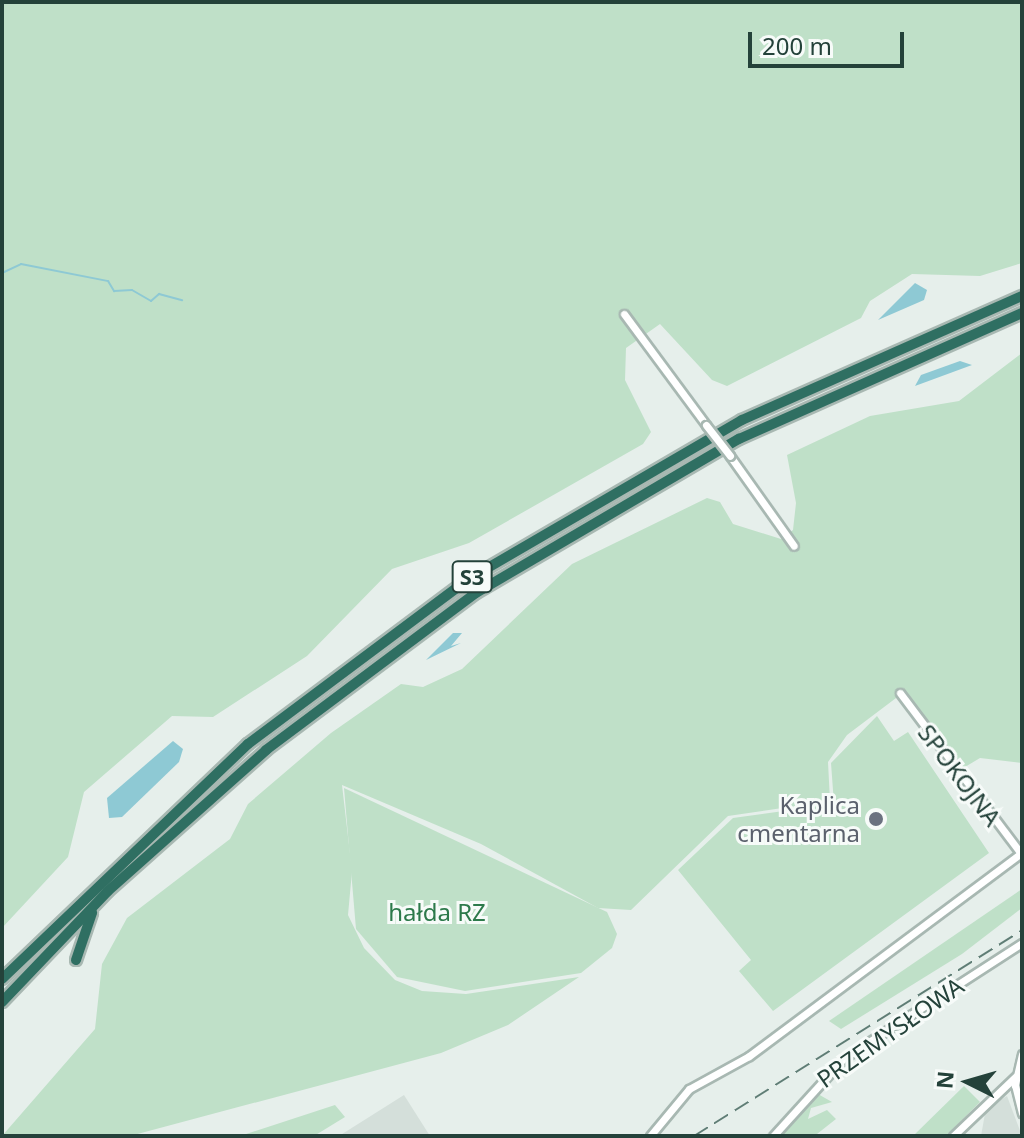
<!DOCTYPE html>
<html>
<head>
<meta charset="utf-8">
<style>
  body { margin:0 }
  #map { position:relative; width:1024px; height:1138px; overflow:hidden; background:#e6efeb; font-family:"Noto Sans",sans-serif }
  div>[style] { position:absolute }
  .built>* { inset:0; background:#d4dfda }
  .green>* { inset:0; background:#bfe0c8 }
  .water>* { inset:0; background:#8ec9d4 }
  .stream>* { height:2px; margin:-1px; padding:0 1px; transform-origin:1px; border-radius:1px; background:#8ec9d4 }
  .roads { filter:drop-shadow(2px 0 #a8b8b2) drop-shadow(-2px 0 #a8b8b2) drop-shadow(0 2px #a8b8b2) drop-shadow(0 -2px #a8b8b2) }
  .minor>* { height:7px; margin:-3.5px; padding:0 3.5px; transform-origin:3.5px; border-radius:3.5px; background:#fff }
  .highway>* { height:10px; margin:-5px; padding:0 5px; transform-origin:5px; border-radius:5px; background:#2f6f62 }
  .rail>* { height:2px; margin-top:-1px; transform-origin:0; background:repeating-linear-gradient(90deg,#5f7d75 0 16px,transparent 0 24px) }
  .bridges { filter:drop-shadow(2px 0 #a8b8b2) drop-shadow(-2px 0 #a8b8b2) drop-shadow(0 2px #a8b8b2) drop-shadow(0 -2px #a8b8b2) }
  .minor-bridge>* { height:7px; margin:-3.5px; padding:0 3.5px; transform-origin:3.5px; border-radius:3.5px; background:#fff }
  .dots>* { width:22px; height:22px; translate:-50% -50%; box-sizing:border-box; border:4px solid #f7fbf9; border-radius:50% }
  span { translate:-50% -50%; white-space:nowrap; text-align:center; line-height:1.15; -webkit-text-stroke:6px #f7fbf9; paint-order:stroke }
  .shield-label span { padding:2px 6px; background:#f7fbf9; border:2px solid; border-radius:6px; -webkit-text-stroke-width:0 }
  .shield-label { font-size:22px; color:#24423a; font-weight:700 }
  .street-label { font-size:24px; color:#24423a }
  .worship-label { font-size:24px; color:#5b616d }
  .right { translate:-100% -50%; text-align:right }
  .park-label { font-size:24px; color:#2d7a4b }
  .frame { position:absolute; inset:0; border:4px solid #24423a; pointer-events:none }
  .north { position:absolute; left:928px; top:1042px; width:80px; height:80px; -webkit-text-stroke:6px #f7fbf9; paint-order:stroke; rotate:275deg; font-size:22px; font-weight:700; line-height:32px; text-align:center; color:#24423a }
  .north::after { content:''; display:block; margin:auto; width:28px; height:36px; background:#24423a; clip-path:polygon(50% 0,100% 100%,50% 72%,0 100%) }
  .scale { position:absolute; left:748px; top:32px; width:156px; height:36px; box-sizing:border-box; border:4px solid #24423a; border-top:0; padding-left:10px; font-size:24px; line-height:28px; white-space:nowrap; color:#24423a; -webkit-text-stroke:6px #f7fbf9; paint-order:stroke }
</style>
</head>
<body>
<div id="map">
  <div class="built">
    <i style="clip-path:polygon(404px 1095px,430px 1136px,339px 1136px)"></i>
    <i style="clip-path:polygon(1007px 1096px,1022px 1136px,981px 1136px,986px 1108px)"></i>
  </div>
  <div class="green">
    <i style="clip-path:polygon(2px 2px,1022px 2px,1022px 263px,980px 276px,912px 274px,870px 301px,861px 318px,727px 386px,712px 380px,660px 324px,626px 348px,625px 380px,651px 432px,643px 444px,469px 543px,392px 569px,307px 656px,213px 717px,172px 716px,84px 792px,68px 857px,2px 928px)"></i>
    <i style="clip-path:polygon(1022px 353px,1022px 763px,980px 758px,960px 770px,904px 692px,847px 735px,828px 762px,830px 801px,728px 816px,631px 910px,598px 908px,481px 844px,342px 785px,352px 871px,348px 915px,364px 948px,395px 980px,422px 991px,466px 994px,579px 977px,508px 1025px,441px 1053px,130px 1136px,2px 1136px,95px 1029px,102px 964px,127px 918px,230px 839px,248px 804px,331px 733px,401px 684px,423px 687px,462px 669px,572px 564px,707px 498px,720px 502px,733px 524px,781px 539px,793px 530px,796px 503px,787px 455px,870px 416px,959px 401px)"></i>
    <i style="clip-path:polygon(877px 716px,894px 741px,908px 732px,989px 853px,773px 1011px,739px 971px,751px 960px,678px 870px,733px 818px,834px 804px,831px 763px)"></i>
    <i style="clip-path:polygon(344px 788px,607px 912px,617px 934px,612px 948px,581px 973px,465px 991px,397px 977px,356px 929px)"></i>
    <i style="clip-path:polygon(1022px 889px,1022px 908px,962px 954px,841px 1029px,829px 1021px)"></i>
    <i style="clip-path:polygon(964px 1086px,980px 1102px,946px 1136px,913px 1136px)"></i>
    <i style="clip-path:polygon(811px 1090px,832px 1102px,811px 1108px,808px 1119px,827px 1110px,836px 1119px,817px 1134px,777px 1136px)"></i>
    <i style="clip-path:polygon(335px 1105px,345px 1117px,314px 1136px,240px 1136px)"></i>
  </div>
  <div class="water">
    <i style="clip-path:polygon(915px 283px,927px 290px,924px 300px,878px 320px)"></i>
    <i style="clip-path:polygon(960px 361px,972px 365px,915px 386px,921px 375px)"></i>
    <i style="clip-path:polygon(453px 633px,462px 633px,451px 646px,461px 643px,426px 660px)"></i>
    <i style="clip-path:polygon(173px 741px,183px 749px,179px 762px,122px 817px,109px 818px,107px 798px)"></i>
  </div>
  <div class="stream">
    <i style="left:2px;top:273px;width:21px;rotate:-25deg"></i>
    <i style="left:21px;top:264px;width:89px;rotate:11.1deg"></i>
    <i style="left:108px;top:281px;width:12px;rotate:59deg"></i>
    <i style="left:114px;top:291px;width:18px;rotate:-3deg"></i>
    <i style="left:132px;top:290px;width:22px;rotate:30deg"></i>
    <i style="left:151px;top:301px;width:11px;rotate:-41deg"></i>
    <i style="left:159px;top:294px;width:24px;rotate:15deg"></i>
  </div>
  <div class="roads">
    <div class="minor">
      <i style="left:624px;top:314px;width:138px;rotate:53.5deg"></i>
      <i style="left:730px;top:456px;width:110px;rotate:54.6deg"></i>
      <i style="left:900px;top:693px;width:203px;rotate:53deg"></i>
      <i style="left:1022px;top:1054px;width:32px;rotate:103deg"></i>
      <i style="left:1015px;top:1085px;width:29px;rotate:76deg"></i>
      <i style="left:650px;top:1136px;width:61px;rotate:-50.3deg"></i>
      <i style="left:689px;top:1089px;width:68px;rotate:-28.8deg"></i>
      <i style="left:749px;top:1056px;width:339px;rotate:-36.7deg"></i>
      <i style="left:773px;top:1136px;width:105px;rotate:-47.7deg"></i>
      <i style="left:844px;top:1058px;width:212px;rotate:-32.9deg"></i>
      <i style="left:953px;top:1136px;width:86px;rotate:-43.6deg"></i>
    </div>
    <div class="highway">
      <i style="left:76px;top:960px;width:50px;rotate:-71.2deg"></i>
      <i style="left:2px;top:979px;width:340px;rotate:-43.7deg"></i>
      <i style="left:248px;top:744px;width:274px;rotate:-36.8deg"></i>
      <i style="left:467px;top:580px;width:318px;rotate:-30.2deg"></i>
      <i style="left:742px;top:420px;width:306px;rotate:-23.9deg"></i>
      <i style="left:2px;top:1002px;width:153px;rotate:-46.3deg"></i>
      <i style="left:108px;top:891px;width:212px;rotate:-41.7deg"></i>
      <i style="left:266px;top:750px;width:262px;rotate:-36.8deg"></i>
      <i style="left:476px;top:593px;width:305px;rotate:-30.4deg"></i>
      <i style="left:739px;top:439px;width:310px;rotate:-24deg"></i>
    </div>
  </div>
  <div class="rail">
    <i style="left:694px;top:1136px;width:387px;rotate:-32.1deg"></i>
  </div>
  <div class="bridges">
    <div class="minor-bridge">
      <i style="left:706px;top:425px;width:39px;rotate:52deg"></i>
    </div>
  </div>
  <div class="dots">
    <i style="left:876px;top:819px;background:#6b7280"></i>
  </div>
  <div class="shield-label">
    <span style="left:472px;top:577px">S3</span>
  </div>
  <div class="street-label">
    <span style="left:960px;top:775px;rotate:53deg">SPOKOJNA</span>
    <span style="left:890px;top:1032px;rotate:-35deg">PRZEMYSŁOWA</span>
  </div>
  <div class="worship-label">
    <span class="right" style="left:860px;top:819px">Kaplica<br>cmentarna</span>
  </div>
  <div class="park-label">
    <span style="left:437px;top:912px">hałda RZ</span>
  </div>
  <div class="frame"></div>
  <div class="north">N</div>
  <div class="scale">200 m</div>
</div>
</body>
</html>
